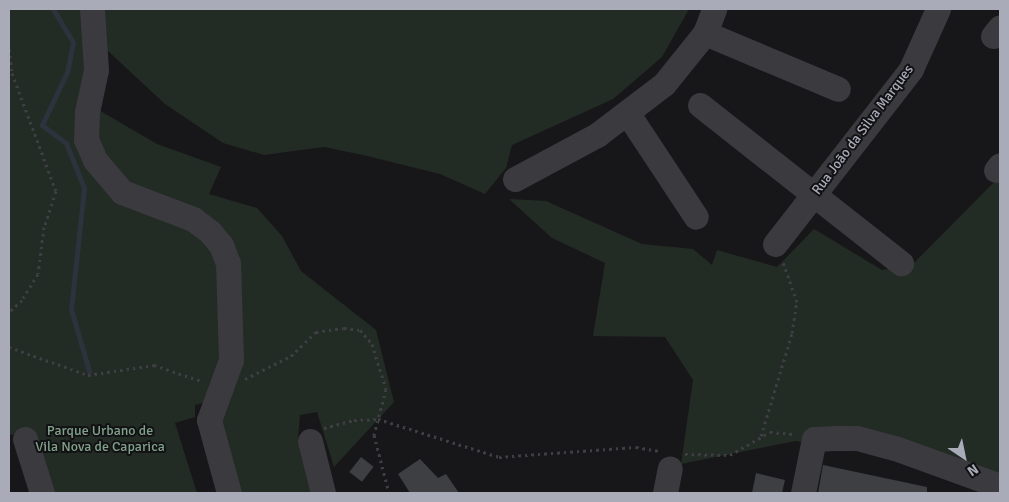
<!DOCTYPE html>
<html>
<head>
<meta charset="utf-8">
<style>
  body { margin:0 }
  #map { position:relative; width:1009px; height:502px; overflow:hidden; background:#171719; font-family:Signika,sans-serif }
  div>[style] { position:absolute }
  .green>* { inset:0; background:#232b25 }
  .stream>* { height:5px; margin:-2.5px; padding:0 2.5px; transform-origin:2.5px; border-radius:2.5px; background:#2d323c }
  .building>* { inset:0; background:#3e3f43; transform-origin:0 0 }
  .path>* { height:3px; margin-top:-1.5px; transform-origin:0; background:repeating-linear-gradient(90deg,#3e3e44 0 2.5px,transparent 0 6.5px) }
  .minor>* { height:25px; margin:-12.5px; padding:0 12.5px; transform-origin:12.5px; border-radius:12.5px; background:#3a3a3f }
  span { translate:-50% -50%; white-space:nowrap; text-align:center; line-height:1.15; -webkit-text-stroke:4px #121214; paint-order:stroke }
  .street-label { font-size:14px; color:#a9abb8 }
  .park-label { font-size:14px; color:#81a28b }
  .frame { position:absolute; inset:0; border:10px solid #a9abb8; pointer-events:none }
  .north { position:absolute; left:939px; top:432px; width:50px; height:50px; -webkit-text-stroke:4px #121214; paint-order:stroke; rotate:146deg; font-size:14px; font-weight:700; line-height:20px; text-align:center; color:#a9abb8 }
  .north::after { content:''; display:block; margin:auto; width:18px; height:22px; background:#a9abb8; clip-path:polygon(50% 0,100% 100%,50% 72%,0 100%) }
</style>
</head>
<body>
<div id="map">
  <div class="green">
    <i style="clip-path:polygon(9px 9px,689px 9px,662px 57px,613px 99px,512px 145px,506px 168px,485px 194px,440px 174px,363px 155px,324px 147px,264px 155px,223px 143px,165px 104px,108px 51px,97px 109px,157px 144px,221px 167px,209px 194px,257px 208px,282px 236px,301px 271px,376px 330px,394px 402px,334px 467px,317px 412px,300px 415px,298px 439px,315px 493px,241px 493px,203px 403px,195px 405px,195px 417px,175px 423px,197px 493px,50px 493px,30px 433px,9px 435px)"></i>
    <i style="clip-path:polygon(1000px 176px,1000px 473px,795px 441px,681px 464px,693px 380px,665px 337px,593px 336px,605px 263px,552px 238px,509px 199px,546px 201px,642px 244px,693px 249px,712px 265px,717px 250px,777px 267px,814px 229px,882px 270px,911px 266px)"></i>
  </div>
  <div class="stream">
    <i style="left:53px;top:9px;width:39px;rotate:59deg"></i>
    <i style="left:73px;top:42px;width:31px;rotate:101deg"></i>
    <i style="left:67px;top:72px;width:59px;rotate:115.3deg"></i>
    <i style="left:42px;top:125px;width:30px;rotate:37deg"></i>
    <i style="left:66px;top:143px;width:48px;rotate:68.2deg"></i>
    <i style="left:84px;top:188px;width:122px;rotate:96.1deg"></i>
    <i style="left:71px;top:309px;width:65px;rotate:73.8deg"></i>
  </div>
  <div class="building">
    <i style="left:361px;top:457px;width:16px;height:19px;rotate:38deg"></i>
    <i style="clip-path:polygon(420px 459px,438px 478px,446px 474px,459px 493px,410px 493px,398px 474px)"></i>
    <i style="clip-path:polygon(823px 465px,927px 487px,927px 493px,818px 493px)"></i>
    <i style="clip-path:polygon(756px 473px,785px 480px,782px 493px,752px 493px)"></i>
  </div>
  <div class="path">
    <i style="left:9px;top:49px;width:24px;rotate:83deg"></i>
    <i style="left:12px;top:73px;width:126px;rotate:69.6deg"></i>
    <i style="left:56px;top:191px;width:38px;rotate:108deg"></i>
    <i style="left:44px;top:227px;width:47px;rotate:97.3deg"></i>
    <i style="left:38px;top:274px;width:31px;rotate:122deg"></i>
    <i style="left:22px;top:300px;width:18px;rotate:137deg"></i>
    <i style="left:9px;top:347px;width:84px;rotate:19.5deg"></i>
    <i style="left:88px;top:375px;width:67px;rotate:-8.6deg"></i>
    <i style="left:154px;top:365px;width:50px;rotate:18.8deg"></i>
    <i style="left:245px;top:379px;width:51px;rotate:-26.6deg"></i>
    <i style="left:291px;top:356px;width:35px;rotate:-44deg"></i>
    <i style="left:316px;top:332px;width:28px;rotate:-8deg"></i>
    <i style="left:344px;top:328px;width:16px;rotate:7deg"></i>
    <i style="left:360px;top:330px;width:18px;rotate:49deg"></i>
    <i style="left:372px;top:344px;width:47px;rotate:72.7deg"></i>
    <i style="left:386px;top:389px;width:48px;rotate:104.6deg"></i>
    <i style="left:374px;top:435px;width:60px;rotate:75.5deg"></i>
    <i style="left:324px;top:428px;width:31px;rotate:-15deg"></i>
    <i style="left:354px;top:420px;width:24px;rotate:-2deg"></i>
    <i style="left:378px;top:419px;width:127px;rotate:17.4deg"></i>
    <i style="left:499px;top:457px;width:137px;rotate:-4.2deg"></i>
    <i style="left:636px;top:447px;width:23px;rotate:10deg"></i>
    <i style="left:761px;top:436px;width:108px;rotate:-73.2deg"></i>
    <i style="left:792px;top:333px;width:31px;rotate:-81deg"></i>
    <i style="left:797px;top:302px;width:42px;rotate:-109.3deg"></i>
    <i style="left:685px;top:454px;width:45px;rotate:1.3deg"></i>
    <i style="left:730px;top:455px;width:46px;rotate:-29.9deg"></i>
    <i style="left:770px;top:432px;width:24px;rotate:5deg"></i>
  </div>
  <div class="minor">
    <i style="left:92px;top:9px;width:61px;rotate:86.2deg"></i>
    <i style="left:96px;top:70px;width:43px;rotate:102.1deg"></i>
    <i style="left:87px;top:112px;width:27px;rotate:92deg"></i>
    <i style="left:86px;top:139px;width:23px;rotate:67deg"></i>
    <i style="left:95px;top:160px;width:42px;rotate:49.8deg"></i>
    <i style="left:122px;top:192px;width:76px;rotate:20.8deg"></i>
    <i style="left:193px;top:219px;width:21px;rotate:37deg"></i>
    <i style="left:210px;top:232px;width:17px;rotate:50deg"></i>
    <i style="left:221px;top:245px;width:19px;rotate:69deg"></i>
    <i style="left:228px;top:263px;width:97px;rotate:88.2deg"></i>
    <i style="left:231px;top:360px;width:64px;rotate:110.1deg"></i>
    <i style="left:209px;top:420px;width:76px;rotate:74.7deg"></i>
    <i style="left:705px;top:33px;width:144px;rotate:22.8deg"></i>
    <i style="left:993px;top:36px;width:11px;rotate:-52deg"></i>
    <i style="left:700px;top:105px;width:256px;rotate:38.2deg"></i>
    <i style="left:628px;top:114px;width:123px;rotate:56.6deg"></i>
    <i style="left:996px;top:170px;width:6px;rotate:-51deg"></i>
    <i style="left:515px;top:179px;width:93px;rotate:-28.2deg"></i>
    <i style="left:597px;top:135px;width:84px;rotate:-37.3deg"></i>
    <i style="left:664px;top:84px;width:65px;rotate:-51.2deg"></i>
    <i style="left:705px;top:33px;width:26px;rotate:-69deg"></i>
    <i style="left:775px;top:244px;width:222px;rotate:-52.1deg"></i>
    <i style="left:911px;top:69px;width:66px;rotate:-65.8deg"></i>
    <i style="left:25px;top:439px;width:57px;rotate:72.5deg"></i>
    <i style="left:310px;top:441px;width:54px;rotate:76deg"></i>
    <i style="left:665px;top:493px;width:25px;rotate:-79deg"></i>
    <i style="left:803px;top:493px;width:55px;rotate:-78.5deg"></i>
    <i style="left:814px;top:439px;width:21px;rotate:-3deg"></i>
    <i style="left:835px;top:438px;width:22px"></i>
    <i style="left:857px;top:438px;width:39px;rotate:15deg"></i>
    <i style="left:895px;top:448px;width:112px;rotate:19.9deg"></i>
  </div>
  <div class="street-label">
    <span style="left:863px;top:130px;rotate:-53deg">Rua João da Silva Marques</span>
  </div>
  <div class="park-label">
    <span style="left:100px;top:439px">Parque Urbano de<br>Vila Nova de Caparica</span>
  </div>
  <div class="frame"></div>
  <div class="north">N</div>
</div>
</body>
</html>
